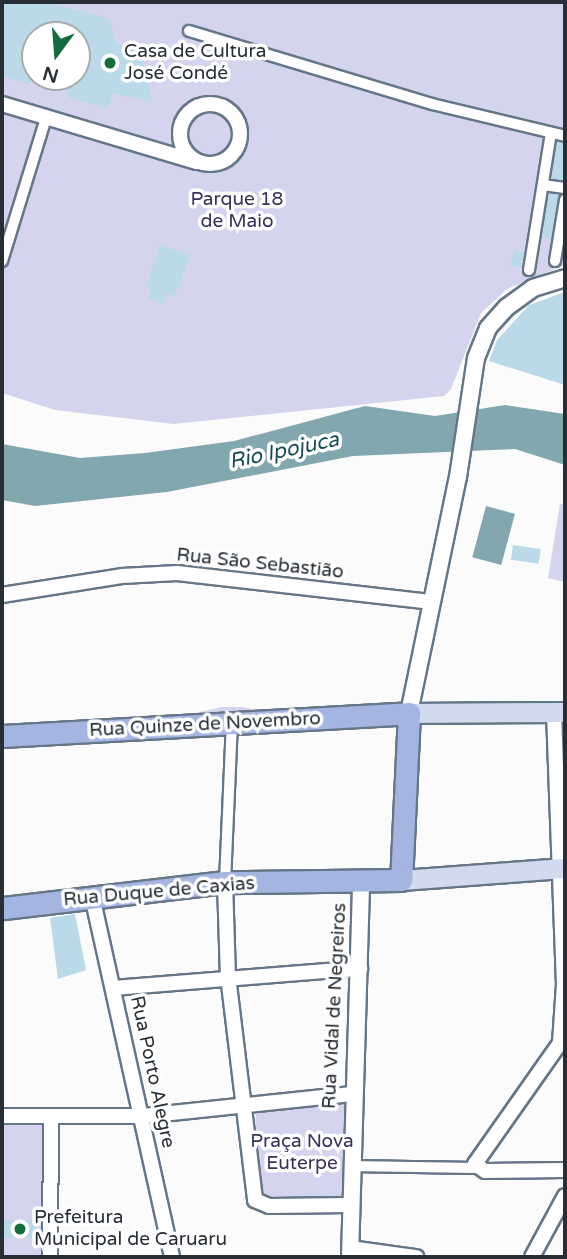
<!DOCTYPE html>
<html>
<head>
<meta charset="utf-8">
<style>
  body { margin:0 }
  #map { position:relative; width:567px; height:1259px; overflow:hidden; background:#fbfbfb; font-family:"Varela Round",sans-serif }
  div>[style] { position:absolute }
  .green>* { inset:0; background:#d5d4ef; transform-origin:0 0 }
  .water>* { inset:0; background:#83a7ae; transform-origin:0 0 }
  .building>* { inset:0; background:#badaea; transform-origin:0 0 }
  .roads { filter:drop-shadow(2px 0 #657687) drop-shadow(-2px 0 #657687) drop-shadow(0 2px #657687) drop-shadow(0 -2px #657687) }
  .pedestrian>* { height:10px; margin:-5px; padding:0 5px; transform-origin:5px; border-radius:5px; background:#fff }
  .minor>* { height:14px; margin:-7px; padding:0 7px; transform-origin:7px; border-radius:7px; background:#fff }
  .minor>.ring { margin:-7px; padding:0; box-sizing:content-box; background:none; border:14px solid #fff; border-radius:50% }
  .tertiary>* { height:16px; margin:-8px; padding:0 8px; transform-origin:8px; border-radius:8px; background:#fff }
  .secondary>* { height:19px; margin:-9.5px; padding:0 9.5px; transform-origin:9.5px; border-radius:9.5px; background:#d2daf0 }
  .primary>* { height:21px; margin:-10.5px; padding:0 10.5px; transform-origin:10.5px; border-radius:10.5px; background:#a5b5e1 }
  .dots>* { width:19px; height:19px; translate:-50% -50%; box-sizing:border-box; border:4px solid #fff; border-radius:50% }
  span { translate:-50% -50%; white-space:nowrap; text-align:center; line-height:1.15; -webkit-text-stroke:7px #fff; paint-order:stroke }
  .poi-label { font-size:19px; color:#272e35 }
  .left { translate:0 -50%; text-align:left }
  .park-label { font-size:19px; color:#36325b }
  .street-label { font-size:19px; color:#272e35 }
  .water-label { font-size:21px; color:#164b54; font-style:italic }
  .frame { position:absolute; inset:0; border:4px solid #272e35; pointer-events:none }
  .north { position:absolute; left:21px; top:21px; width:70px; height:70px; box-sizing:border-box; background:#fff; border:2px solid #a9abae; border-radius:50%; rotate:196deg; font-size:19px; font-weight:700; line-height:28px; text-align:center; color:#272e35 }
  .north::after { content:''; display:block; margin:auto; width:24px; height:32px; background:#146b3e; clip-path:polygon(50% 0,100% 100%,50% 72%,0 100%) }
</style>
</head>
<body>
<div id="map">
  <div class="green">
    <i style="clip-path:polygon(evenodd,2px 2px,565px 2px,565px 265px,507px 289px,481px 313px,451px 389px,444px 396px,174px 424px,55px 410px,2px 393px,2px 2px,35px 35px,77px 35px,77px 77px,35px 77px,35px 35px)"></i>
    <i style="clip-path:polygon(560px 504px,565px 505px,565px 582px,548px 578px)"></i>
    <i style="clip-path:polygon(222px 707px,242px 707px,280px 714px,165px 720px)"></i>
    <i style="left:347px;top:1098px;width:101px;height:91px;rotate:91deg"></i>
    <i style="left:2px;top:1123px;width:41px;height:134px"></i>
  </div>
  <div class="water">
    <i style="clip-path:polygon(505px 405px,565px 414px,565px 465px,515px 449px,353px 456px,167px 492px,35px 506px,2px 500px,2px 444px,80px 458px,145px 453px,234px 441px,365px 406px,435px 416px)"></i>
    <i style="left:486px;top:506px;width:30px;height:53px;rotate:15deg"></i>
  </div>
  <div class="building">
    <i style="clip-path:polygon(2px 2px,48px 2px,109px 19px,116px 43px,140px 50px,152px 102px,113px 93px,108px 109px,69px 98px,64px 77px,77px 77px,77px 35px,35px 35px,35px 78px,28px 84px,2px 76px)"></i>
    <i style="clip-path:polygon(557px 142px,565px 143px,565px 181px,551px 179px)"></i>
    <i style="clip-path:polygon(549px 193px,560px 195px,551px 239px,542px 237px)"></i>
    <i style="clip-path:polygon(160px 245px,190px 255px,175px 296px,167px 293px,163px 304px,147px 298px,151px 288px,146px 287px)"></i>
    <i style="left:514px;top:251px;width:10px;height:15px;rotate:11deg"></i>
    <i style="clip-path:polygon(565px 292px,565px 385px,489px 361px,497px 340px,529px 305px)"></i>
    <i style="left:513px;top:545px;width:28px;height:15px;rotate:8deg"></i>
    <i style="clip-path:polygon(75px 914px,86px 970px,58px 979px,50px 918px)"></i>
    <i style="left:2px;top:1220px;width:36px;height:18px"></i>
  </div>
  <div class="roads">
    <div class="pedestrian">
      <i style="left:189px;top:31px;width:254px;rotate:16.7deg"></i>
      <i style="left:432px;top:104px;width:137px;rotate:13.5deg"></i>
      <i style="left:543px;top:185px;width:22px;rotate:8deg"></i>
      <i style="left:2px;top:261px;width:150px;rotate:-72.9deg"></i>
      <i style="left:555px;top:261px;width:62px;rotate:-80.7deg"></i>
      <i style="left:529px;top:270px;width:139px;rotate:-80.9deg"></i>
      <i style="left:225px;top:882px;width:159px;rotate:-87.5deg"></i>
      <i style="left:350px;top:1166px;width:126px;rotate:0.9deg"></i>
    </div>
    <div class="minor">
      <i style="left:2px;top:104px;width:203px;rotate:16.6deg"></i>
      <i class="ring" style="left:180px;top:104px;width:46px;height:46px"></i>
      <i style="left:2px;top:595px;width:121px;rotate:-9deg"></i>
      <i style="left:122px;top:576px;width:55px;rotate:-3.1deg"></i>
      <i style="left:177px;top:573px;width:257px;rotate:6.5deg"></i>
      <i style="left:554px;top:712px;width:272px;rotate:87.9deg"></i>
      <i style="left:564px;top:984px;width:59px;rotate:93.9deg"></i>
      <i style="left:560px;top:1043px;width:148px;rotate:125.1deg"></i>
      <i style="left:475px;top:1164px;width:12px;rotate:35deg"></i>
      <i style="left:485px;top:1171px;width:80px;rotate:-0.7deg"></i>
      <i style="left:225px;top:882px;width:94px;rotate:88.2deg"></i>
      <i style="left:228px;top:976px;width:226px;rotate:83.1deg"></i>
      <i style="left:255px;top:1200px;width:15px;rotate:23deg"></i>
      <i style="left:269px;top:1206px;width:80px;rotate:-0.7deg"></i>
      <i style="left:92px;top:896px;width:370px;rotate:77.5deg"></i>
      <i style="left:114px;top:988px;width:247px;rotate:-4.6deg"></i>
      <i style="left:2px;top:1116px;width:141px"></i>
      <i style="left:143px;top:1116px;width:210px;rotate:-6deg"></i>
      <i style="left:350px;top:1248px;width:67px;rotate:7.8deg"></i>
      <i style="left:50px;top:1257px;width:139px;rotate:-89.6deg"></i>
      <i style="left:532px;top:1257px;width:69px;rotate:-61.6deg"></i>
    </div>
    <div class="tertiary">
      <i style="left:409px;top:713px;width:241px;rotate:-78.3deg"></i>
      <i style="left:458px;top:477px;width:120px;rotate:-81.4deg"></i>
      <i style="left:476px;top:358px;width:32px;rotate:-68deg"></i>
      <i style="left:488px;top:328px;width:28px;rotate:-48deg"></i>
      <i style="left:507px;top:307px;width:32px;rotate:-36deg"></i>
      <i style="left:533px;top:288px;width:34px;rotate:-17deg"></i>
      <i style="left:350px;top:1257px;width:375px;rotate:-88.3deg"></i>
    </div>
    <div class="secondary">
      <i style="left:409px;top:713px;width:156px;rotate:-0.4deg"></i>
      <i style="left:401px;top:880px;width:164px;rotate:-4.2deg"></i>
    </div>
    <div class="primary">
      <i style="left:2px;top:736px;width:408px;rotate:-3.2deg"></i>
      <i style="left:409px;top:713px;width:167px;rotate:92.7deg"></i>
      <i style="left:401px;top:880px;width:176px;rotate:179.3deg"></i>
      <i style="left:225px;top:882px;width:225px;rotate:173.3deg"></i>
    </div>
  </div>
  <div class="dots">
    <i style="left:110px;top:63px;background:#146b3e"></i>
    <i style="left:20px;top:1229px;background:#146b3e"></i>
  </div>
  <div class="poi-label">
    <span class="left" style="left:124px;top:63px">Casa de Cultura<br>José Condé</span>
    <span class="left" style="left:34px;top:1229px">Prefeitura<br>Municipal de Caruaru</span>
  </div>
  <div class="park-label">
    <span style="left:237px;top:211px">Parque 18<br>de Maio</span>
    <span style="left:302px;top:1153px">Praça Nova<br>Euterpe</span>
  </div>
  <div class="street-label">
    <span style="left:260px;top:564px;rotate:6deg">Rua São Sebastião</span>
    <span style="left:205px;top:725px;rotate:-3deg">Rua Quinze de Novembro</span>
    <span style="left:159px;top:892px;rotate:-5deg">Rua Duque de Caxias</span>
    <span style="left:335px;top:1006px;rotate:-87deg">Rua Vidal de Negreiros</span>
    <span style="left:152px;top:1072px;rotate:78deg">Rua Porto Alegre</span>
  </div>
  <div class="water-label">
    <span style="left:284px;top:451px;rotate:-12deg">Rio Ipojuca</span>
  </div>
  <div class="frame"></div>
  <div class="north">N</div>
</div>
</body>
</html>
